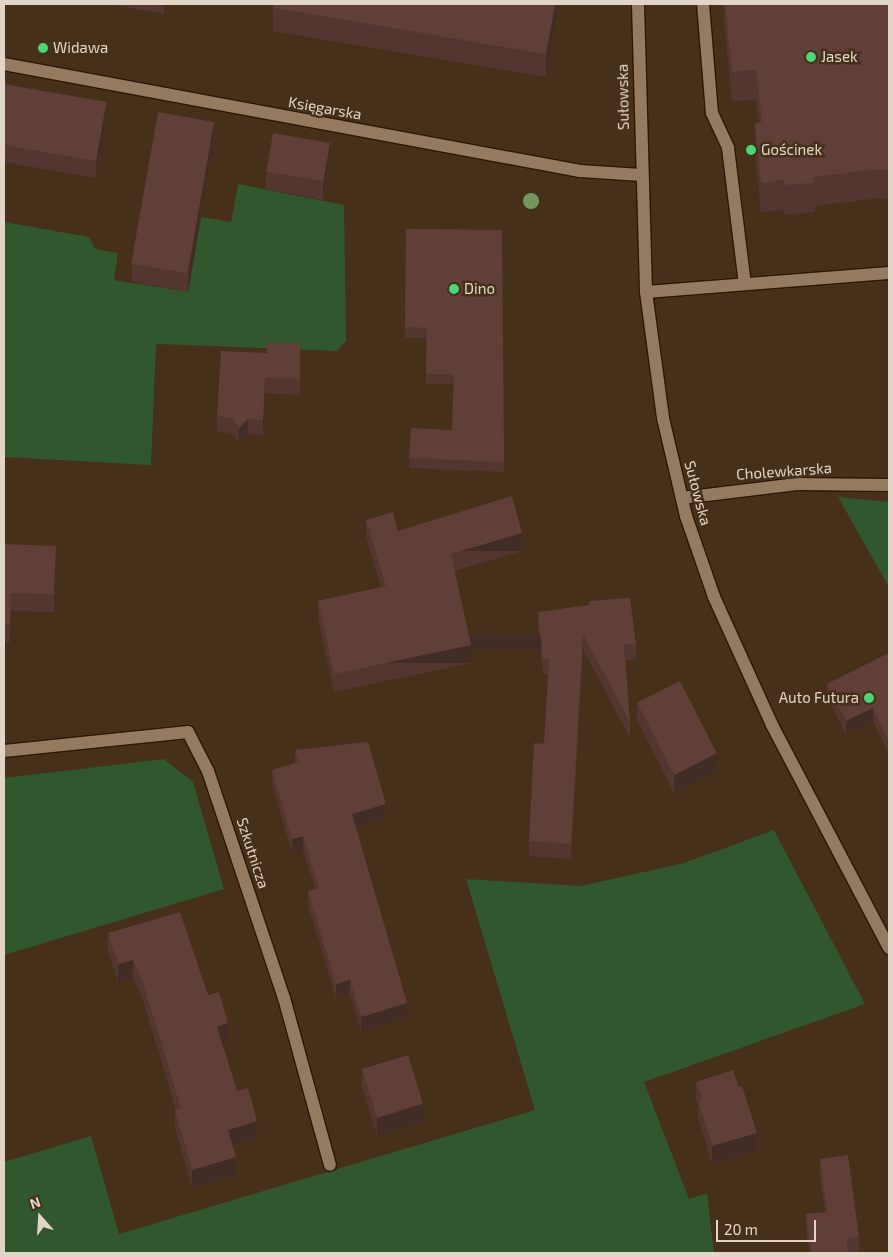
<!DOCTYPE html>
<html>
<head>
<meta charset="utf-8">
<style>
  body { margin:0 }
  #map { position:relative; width:893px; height:1257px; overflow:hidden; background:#463019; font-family:"Exo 2",sans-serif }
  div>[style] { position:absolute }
  .green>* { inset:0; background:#30572e }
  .roads { filter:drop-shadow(1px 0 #2b1702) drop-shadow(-1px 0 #2b1702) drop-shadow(0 1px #2b1702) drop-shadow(0 -1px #2b1702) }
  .lane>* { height:12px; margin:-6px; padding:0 6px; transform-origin:6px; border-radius:6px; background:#937a61 }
  .street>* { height:12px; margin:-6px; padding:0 6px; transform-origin:6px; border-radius:6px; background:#937a61 }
  .secondary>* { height:12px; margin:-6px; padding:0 6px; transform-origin:6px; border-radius:6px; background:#937a61 }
  .trees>* { width:16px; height:16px; margin:-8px; border-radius:50%; background:#75965e }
  .wall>* { inset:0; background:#52362f }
  .shaded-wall>* { inset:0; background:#422c26; transform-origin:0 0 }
  .building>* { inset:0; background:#5f3f37; transform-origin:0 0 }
  .dots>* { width:14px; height:14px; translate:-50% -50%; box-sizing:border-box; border:2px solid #463019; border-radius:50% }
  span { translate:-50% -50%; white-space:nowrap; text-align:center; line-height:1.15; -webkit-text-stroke:5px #463019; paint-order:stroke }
  .poi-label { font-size:15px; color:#e2d4c7 }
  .left { translate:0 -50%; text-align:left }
  .right { translate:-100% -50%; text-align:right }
  .street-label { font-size:15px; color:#e2d4c7 }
  .frame { position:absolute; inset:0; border:5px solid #e2d4c7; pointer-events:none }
  .north { position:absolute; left:15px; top:1192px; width:50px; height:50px; -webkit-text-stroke:4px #463019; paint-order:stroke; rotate:341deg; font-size:14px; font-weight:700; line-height:20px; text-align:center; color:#e2d4c7 }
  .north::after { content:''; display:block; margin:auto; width:18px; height:22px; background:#e2d4c7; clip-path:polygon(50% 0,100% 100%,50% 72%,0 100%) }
  .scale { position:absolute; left:716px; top:1220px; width:100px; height:22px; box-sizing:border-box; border:2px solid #e2d4c7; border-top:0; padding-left:6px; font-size:15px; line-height:18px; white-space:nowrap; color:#e2d4c7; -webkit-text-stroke:4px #463019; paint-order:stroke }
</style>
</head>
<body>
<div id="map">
  <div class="green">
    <i style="clip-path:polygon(238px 184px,344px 205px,346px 341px,337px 351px,156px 344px,151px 465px,4px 457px,4px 222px,89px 237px,95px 249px,118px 253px,114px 280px,188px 292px,201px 217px,231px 222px)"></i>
    <i style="clip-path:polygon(838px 497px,889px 502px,889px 587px)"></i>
    <i style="clip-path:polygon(164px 759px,193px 782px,224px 889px,4px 955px,4px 778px)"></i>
    <i style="clip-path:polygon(774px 830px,865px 1004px,644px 1082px,689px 1199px,707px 1193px,714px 1253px,4px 1253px,4px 1162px,91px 1136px,119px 1234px,535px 1110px,466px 879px,581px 886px,684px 863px)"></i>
  </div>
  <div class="roads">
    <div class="lane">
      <i style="left:703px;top:4px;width:109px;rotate:85.3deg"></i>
      <i style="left:712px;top:113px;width:38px;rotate:65deg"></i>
      <i style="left:728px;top:148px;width:137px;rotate:82.9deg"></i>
      <i style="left:646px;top:292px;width:244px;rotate:-4.5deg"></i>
      <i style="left:682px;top:498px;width:116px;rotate:-6.9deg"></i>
      <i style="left:797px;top:484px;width:92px;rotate:0.6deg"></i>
    </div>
    <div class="street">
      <i style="left:4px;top:751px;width:185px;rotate:-5.9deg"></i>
      <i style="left:188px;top:732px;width:44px;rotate:62.9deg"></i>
      <i style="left:208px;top:771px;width:239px;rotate:71.5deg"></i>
      <i style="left:284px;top:998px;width:173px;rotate:74.6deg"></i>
    </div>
    <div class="secondary">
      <i style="left:638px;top:4px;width:288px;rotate:88.4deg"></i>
      <i style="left:646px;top:292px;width:127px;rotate:82.3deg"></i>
      <i style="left:663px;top:418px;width:101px;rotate:76.8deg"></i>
      <i style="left:686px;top:516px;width:86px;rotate:70.9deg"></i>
      <i style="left:714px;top:597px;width:141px;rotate:65.6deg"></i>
      <i style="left:772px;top:725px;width:252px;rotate:62.3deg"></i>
      <i style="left:4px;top:64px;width:586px;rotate:10.52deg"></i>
      <i style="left:580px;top:171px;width:61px;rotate:3.8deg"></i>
    </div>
  </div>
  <div class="trees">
    <i style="left:531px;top:201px"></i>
  </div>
  <div class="wall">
    <i style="clip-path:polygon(108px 4px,166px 4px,164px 14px)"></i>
    <i style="clip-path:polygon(559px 4px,546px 77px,273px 31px,273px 8px)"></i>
    <i style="clip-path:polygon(724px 4px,889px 4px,889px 200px,880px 198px,815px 206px,815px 212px,784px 215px,784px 210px,761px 212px,755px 152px,755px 123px,759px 123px,756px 100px,732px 101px,724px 22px)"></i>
    <i style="clip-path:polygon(4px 84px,106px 120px,96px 178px,4px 162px)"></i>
    <i style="clip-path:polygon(214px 140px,188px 292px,132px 282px,132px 264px)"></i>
    <i style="clip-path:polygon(330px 161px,323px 200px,266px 189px,266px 171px)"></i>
    <i style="clip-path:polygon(406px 229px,502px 230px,504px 472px,409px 468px,409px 458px,452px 430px,454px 384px,426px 384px,426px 338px,405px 338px)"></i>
    <i style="clip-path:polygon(300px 343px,300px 395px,265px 393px,263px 435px,248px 434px,239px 443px,232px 433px,217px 432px,217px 416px,267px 353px)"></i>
    <i style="clip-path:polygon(366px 520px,398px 531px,522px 551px,454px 571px,471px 663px,334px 692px,318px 619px,318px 601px,381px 587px,366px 538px)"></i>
    <i style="clip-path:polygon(4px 544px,56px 564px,54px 612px,11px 611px,10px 642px,4px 642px)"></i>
    <i style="clip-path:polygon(538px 612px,636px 644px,636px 659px,625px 660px,630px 722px,630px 738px,583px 649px,571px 859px,529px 856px,529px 841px,544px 744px,548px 674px,543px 675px,538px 627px)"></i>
    <i style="clip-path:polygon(889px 653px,889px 755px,873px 721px,846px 734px,827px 697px,827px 684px)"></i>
    <i style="clip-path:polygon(637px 703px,717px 771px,674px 793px,637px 721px)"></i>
    <i style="clip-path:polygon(295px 750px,386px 818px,356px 827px,407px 1017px,361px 1031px,350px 994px,336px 998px,308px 905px,308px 891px,315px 889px,303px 850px,292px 853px,272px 784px,272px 770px,295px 764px)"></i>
    <i style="clip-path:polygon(108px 933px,208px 995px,228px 1041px,222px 1043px,237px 1091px,257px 1139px,233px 1147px,236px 1175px,192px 1188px,175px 1128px,175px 1110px,176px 1110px,142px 997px,133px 978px,118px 982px,108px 951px)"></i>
    <i style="clip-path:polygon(362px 1069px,423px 1122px,377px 1136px,362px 1087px)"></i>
    <i style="clip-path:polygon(696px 1082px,739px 1087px,757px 1151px,712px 1164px,698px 1118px,698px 1105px,696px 1100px)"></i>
    <i style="clip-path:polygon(820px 1159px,859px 1237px,859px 1253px,810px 1253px,806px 1232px,806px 1214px,825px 1212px,820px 1177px)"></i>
  </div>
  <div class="shaded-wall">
    <i style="clip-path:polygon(164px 4px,166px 4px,164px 14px)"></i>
    <i style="clip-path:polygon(555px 4px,559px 4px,546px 77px,546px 54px)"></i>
    <i style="clip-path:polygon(106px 102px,106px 120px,96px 178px,96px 160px)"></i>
    <i style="clip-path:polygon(214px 122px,214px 140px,188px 292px,188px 274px)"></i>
    <i style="clip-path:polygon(330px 143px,330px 161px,323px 200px,323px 182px)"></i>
    <i style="clip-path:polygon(265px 378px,265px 393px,263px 435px,263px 420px)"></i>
    <i style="clip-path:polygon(248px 419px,248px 434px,239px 443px,239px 428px)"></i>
    <i style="left:522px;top:533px;width:18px;height:74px;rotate:90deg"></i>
    <i style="clip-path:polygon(56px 546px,56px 564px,54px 612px,54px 594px)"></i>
    <i style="clip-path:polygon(11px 593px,11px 611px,10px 642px,10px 624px)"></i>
    <i style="left:583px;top:634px;width:15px;height:210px;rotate:90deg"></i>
    <i style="left:471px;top:645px;width:18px;height:140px;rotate:90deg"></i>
    <i style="clip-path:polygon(873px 708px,873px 721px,846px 734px,846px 721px)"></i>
    <i style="clip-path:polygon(717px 753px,717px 771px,674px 793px,674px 775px)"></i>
    <i style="clip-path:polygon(386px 804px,386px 818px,352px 828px,352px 814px)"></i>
    <i style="clip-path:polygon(303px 836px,303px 850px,292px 853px,292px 839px)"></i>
    <i style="clip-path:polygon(133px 960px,133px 978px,118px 982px,118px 964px)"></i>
    <i style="clip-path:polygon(350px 980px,350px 994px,336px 998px,336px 984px)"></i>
    <i style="clip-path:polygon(407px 1003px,407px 1017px,361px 1031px,361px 1017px)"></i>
    <i style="clip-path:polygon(228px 1023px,228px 1041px,217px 1045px,217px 1027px)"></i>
    <i style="clip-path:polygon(423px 1104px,423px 1122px,377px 1136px,377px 1118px)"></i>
    <i style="clip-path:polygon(257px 1121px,257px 1139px,228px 1148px,228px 1130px)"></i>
    <i style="clip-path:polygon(757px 1133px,757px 1151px,712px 1164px,712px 1146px)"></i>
    <i style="clip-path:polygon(236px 1157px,236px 1175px,192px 1188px,192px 1170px)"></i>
  </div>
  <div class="building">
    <i style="clip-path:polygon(274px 4px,555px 4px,546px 54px,273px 8px)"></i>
    <i style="clip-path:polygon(725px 4px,889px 4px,889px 170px,880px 169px,814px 177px,815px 183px,784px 185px,784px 180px,761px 183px,755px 123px,762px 122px,756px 70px,732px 72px)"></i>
    <i style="left:4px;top:84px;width:104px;height:60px;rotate:10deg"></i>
    <i style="left:158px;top:112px;width:57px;height:154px;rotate:10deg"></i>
    <i style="left:273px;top:133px;width:58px;height:39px;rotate:10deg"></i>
    <i style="clip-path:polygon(406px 229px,502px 230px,504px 462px,409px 458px,411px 428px,452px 430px,454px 374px,426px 374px,427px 328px,405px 327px)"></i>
    <i style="clip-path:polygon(267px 343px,300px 343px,300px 379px,265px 378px,263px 420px,248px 419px,239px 428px,232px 418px,217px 416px,221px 351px,267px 353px)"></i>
    <i style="clip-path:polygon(512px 496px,522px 533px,451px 554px,471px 645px,334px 674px,318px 601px,386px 586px,366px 520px,393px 512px,398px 531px)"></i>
    <i style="clip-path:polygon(4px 544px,56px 546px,54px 594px,11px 593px,10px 624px,4px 624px)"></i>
    <i style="clip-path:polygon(630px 598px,636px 644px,624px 645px,630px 722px,583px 634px,571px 844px,529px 841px,534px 743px,544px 744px,549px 659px,543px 659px,538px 612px,589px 605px,589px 601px)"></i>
    <i style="clip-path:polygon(889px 653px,889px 742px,873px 708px,846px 721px,827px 684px)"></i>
    <i style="left:680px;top:681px;width:81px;height:48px;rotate:63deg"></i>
    <i style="clip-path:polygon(368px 742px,386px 804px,352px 814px,407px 1003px,361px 1017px,350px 980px,336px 984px,308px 891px,319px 888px,303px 836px,292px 839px,272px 770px,299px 762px,295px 750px)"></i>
    <i style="clip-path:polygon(180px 912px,208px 995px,219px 992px,228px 1023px,217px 1027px,237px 1091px,248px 1088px,257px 1121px,228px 1130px,236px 1157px,192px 1170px,175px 1110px,181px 1108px,142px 979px,133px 960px,118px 964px,108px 933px)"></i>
    <i style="left:408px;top:1055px;width:51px;height:48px;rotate:73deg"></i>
    <i style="clip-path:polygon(733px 1070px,739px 1087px,742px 1086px,757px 1133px,712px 1146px,698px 1100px,702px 1099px,696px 1082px)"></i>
    <i style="clip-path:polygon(848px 1155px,859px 1237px,846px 1239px,848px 1251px,832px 1253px,812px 1253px,806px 1214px,827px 1212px,820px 1159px)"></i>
  </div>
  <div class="dots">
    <i style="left:43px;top:48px;background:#4cd677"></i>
    <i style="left:811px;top:57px;background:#4cd677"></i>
    <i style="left:751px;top:150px;background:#4cd677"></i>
    <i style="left:454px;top:289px;background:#4cd677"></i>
    <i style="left:869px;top:698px;background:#4cd677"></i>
  </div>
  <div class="poi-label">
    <span class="left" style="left:53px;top:48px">Widawa</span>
    <span class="left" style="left:821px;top:57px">Jasek</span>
    <span class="left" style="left:761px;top:150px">Gościnek</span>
    <span class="left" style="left:464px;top:289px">Dino</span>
    <span class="right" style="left:859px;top:698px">Auto Futura</span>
  </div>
  <div class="street-label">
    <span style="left:623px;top:97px;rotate:-91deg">Sułowska</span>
    <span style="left:325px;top:108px;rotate:10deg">Księgarska</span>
    <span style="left:784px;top:471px;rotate:-4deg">Cholewkarska</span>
    <span style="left:698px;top:493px;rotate:75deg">Sułowska</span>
    <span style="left:253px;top:853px;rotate:72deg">Szkutnicza</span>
  </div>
  <div class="frame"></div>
  <div class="north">N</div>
  <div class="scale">20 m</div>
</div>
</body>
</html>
